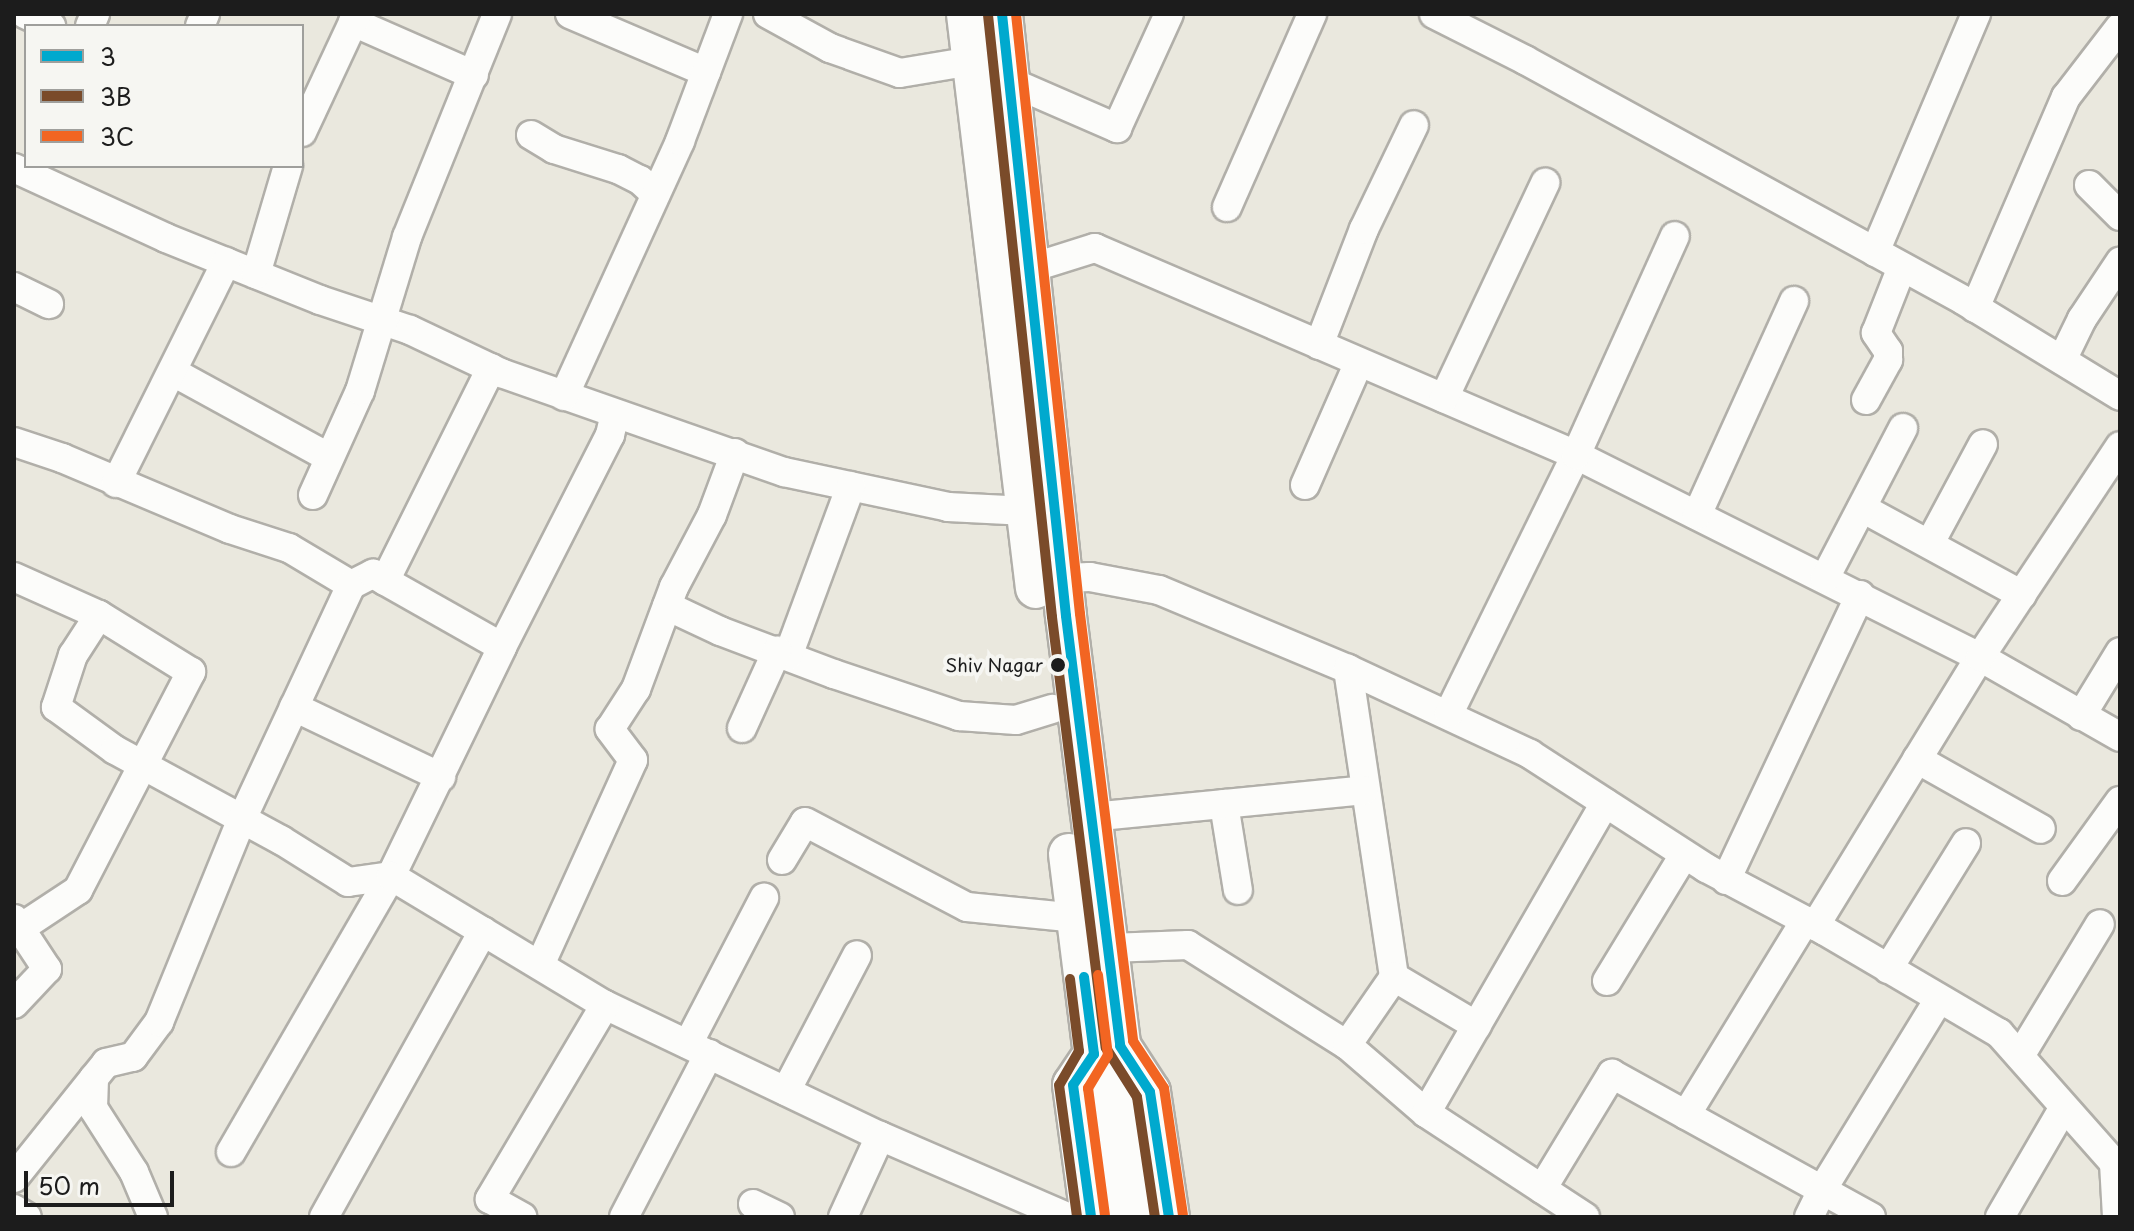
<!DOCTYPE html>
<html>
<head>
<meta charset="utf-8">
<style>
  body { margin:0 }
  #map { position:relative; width:2134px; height:1231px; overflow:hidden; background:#eae8de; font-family:"Playpen Sans",sans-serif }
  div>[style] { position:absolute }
  .roads { filter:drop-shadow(2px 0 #b1afa9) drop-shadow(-2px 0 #b1afa9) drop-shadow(0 2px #b1afa9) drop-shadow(0 -2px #b1afa9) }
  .minor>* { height:28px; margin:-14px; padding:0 14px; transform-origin:14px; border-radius:14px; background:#fcfcfa }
  .major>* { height:36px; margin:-18px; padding:0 18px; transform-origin:18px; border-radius:18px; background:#fcfcfa }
  .highway>* { height:40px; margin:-20px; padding:0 20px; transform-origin:20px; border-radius:20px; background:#fcfcfa }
  .bus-1>* { height:10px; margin:-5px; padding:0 5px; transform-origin:5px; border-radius:5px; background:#00a9ce }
  .bus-2>* { height:10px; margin:-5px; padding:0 5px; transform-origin:5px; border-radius:5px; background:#7a4b2a }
  .bus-3>* { height:10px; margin:-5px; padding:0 5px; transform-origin:5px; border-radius:5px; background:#f26522 }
  .dots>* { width:22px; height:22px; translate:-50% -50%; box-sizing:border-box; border:4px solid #f6f6f2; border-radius:50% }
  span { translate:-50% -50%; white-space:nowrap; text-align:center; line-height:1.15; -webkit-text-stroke:8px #f6f6f2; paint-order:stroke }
  .bus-label { font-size:18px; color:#1c1c1c }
  .right { translate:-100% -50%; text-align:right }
  .frame { position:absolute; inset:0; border:16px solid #1c1c1c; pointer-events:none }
  .legend { position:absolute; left:24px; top:24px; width:280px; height:144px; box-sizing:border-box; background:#f6f6f2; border:2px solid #9f9f9c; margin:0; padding:10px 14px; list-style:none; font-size:24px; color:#1c1c1c }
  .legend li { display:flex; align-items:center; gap:16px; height:40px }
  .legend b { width:40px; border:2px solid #9f9f9c }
  .scale { position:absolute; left:24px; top:1171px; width:150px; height:36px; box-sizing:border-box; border:4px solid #1c1c1c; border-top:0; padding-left:10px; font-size:24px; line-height:28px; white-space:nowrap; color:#1c1c1c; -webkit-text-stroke:6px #f6f6f2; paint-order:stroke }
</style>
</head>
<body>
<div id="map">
  <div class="roads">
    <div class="minor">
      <i style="left:25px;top:14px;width:29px;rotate:25deg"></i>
      <i style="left:570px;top:14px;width:148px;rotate:23.1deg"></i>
      <i style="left:768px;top:14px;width:71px;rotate:28.7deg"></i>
      <i style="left:830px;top:48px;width:74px;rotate:19.7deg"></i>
      <i style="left:900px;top:73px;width:73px;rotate:-9.5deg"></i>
      <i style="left:1434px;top:14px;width:102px;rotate:26.8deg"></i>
      <i style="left:1525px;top:60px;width:499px;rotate:28.7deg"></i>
      <i style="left:1963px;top:300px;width:184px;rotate:31.4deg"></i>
      <i style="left:353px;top:22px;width:132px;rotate:23.7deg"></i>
      <i style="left:90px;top:26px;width:13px;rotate:-67deg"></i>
      <i style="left:200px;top:26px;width:13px;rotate:-67deg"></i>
      <i style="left:1011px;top:82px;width:116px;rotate:23.5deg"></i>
      <i style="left:1117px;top:128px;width:125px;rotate:-65.5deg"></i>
      <i style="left:302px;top:132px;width:130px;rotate:-65deg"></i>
      <i style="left:531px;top:135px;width:27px;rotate:31deg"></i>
      <i style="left:554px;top:149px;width:67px;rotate:17.4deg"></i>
      <i style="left:618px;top:169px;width:25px;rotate:27deg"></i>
      <i style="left:640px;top:180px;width:21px;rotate:43deg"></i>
      <i style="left:14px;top:168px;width:167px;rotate:24.7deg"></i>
      <i style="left:166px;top:238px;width:166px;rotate:21.9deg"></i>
      <i style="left:320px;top:300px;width:95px;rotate:18.4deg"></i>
      <i style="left:410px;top:330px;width:101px;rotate:25.3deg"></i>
      <i style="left:501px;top:373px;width:300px;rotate:19.3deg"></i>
      <i style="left:784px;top:472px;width:168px;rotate:12deg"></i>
      <i style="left:948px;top:507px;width:79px;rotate:2.9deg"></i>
      <i style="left:2089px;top:185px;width:44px;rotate:45deg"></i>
      <i style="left:1227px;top:207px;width:211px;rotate:-66.2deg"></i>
      <i style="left:1875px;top:252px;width:259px;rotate:-67deg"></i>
      <i style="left:1031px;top:268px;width:67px;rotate:-17.4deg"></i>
      <i style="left:1095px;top:248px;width:524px;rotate:23.28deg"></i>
      <i style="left:1576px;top:455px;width:452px;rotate:26.6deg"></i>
      <i style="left:1980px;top:657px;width:161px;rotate:29.7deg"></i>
      <i style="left:256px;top:274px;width:113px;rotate:-73.5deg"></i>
      <i style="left:14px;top:287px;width:39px;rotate:26deg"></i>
      <i style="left:1975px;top:308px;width:230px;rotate:-66.7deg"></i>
      <i style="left:2066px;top:97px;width:88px;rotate:-52.4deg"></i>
      <i style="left:1319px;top:345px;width:124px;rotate:-68.8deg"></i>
      <i style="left:1364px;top:229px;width:115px;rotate:-64.3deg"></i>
      <i style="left:2062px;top:360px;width:46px;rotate:-64deg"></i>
      <i style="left:2082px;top:319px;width:69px;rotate:-56.3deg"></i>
      <i style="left:173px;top:372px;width:177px;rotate:28.7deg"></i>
      <i style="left:564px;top:396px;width:280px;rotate:-65.5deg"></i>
      <i style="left:680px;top:141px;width:136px;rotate:-69.3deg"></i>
      <i style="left:1444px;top:398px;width:238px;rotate:-64.8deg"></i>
      <i style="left:1866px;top:400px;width:46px;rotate:-61.2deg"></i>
      <i style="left:1888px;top:360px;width:9px;rotate:-90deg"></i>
      <i style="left:1888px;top:351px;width:22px;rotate:-124deg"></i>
      <i style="left:1876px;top:333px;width:71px;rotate:-68.5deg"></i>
      <i style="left:14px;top:442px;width:51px;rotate:18.4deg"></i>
      <i style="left:62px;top:458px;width:182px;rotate:22.9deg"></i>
      <i style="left:230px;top:529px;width:62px;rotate:17.9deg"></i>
      <i style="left:289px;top:548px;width:72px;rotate:30.8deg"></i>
      <i style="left:116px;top:483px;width:247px;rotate:-63.5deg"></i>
      <i style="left:1305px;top:485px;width:134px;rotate:-66.3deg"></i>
      <i style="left:313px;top:495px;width:114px;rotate:-65.7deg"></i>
      <i style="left:360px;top:391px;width:161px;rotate:-73deg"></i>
      <i style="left:407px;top:237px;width:240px;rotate:-68deg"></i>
      <i style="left:1862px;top:508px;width:182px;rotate:28.5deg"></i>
      <i style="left:1697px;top:515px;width:235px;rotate:-65.6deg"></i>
      <i style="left:1930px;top:543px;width:112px;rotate:-61.8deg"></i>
      <i style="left:14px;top:577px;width:93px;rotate:24.1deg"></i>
      <i style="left:99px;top:615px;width:48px;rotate:123deg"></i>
      <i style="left:73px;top:655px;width:55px;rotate:108.1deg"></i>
      <i style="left:56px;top:707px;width:73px;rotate:36.1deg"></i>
      <i style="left:115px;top:750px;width:189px;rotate:28.5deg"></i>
      <i style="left:281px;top:840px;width:79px;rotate:32.1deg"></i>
      <i style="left:348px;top:882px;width:43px;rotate:-7.9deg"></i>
      <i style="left:391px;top:876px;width:254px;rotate:-64.1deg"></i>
      <i style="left:1063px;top:578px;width:27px;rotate:-2deg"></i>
      <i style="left:1090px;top:577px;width:70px;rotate:10.7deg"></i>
      <i style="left:1159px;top:590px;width:205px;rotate:22.7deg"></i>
      <i style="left:1348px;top:669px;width:311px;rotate:81.5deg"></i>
      <i style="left:1394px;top:977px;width:96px;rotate:30.6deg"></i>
      <i style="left:1825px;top:578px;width:169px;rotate:-62.5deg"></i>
      <i style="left:385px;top:581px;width:238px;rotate:-63.5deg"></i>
      <i style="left:667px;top:606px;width:59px;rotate:25.3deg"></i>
      <i style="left:720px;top:631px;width:122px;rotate:20.7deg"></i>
      <i style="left:834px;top:674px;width:132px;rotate:18.6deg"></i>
      <i style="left:959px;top:716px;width:57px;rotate:4deg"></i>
      <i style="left:1016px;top:720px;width:38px;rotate:-17deg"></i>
      <i style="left:788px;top:656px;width:181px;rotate:-69.7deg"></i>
      <i style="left:1348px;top:669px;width:201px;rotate:25deg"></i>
      <i style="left:1530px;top:754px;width:210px;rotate:32.9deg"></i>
      <i style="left:1706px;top:868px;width:135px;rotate:27.9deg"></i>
      <i style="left:1825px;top:931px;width:202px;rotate:30.4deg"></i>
      <i style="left:1999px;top:1033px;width:174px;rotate:48.5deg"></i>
      <i style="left:2114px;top:1163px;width:54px;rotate:86.8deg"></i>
      <i style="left:294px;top:707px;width:163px;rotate:25.5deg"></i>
      <i style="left:1449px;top:713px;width:288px;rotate:-63.8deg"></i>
      <i style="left:1576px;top:455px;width:240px;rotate:-65.7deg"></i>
      <i style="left:2081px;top:716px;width:75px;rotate:-58.6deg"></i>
      <i style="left:742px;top:728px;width:85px;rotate:-65.6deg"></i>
      <i style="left:1917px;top:759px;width:142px;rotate:29.4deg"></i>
      <i style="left:1224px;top:804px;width:87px;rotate:80.8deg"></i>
      <i style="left:1091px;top:817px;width:274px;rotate:-5.6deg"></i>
      <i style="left:782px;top:860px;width:44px;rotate:-58.8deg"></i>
      <i style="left:805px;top:822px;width:183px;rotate:27.7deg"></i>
      <i style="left:967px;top:907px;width:111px;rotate:5.7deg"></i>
      <i style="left:1726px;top:880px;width:315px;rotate:-64.8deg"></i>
      <i style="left:2062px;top:881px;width:99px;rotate:-54.1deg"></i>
      <i style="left:14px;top:919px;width:60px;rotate:56.6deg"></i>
      <i style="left:47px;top:969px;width:48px;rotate:133.3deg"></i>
      <i style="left:1815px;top:926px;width:316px;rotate:-58.5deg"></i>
      <i style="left:1980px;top:657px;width:253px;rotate:-56.4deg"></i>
      <i style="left:19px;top:929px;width:71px;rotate:-33.5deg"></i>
      <i style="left:78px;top:890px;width:246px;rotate:-62.6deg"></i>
      <i style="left:191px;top:672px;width:108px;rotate:-148.2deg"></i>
      <i style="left:1110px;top:948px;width:78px;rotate:-2.2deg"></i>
      <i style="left:1188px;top:945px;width:188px;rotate:32.2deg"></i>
      <i style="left:1347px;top:1045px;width:104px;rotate:40.7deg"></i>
      <i style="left:1426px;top:1113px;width:190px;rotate:33.2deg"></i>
      <i style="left:540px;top:965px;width:225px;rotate:-65.6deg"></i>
      <i style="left:633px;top:760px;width:39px;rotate:-127deg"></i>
      <i style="left:610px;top:729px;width:48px;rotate:-57deg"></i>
      <i style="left:636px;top:689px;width:109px;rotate:-69.6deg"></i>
      <i style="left:674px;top:587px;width:81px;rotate:-62.2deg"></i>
      <i style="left:712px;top:515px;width:66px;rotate:-69.6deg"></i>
      <i style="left:1888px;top:969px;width:148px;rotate:-58.2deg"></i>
      <i style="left:1607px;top:981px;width:148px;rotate:-58.6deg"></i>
      <i style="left:605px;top:1005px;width:305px;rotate:25.5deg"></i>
      <i style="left:880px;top:1136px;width:204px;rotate:23.4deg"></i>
      <i style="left:688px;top:1044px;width:165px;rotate:-62.5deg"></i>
      <i style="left:1347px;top:1045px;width:83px;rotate:-55.3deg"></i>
      <i style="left:2020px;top:1056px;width:154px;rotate:-58.8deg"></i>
      <i style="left:786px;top:1091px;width:153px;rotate:-62.4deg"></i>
      <i style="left:1426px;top:1113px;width:358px;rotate:-60deg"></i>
      <i style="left:1686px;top:1115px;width:228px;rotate:-58.5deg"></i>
      <i style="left:231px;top:1152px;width:319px;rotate:-59.9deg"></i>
      <i style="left:391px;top:876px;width:250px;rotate:31.1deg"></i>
      <i style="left:605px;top:1005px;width:226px;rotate:120.7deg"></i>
      <i style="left:490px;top:1199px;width:37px;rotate:29deg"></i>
      <i style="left:14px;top:1178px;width:128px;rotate:-51.3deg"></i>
      <i style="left:1542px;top:1189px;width:135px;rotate:-58.7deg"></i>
      <i style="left:1612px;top:1074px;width:240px;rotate:28.9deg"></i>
      <i style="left:1822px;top:1190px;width:224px;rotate:-58.5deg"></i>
      <i style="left:753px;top:1204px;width:30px;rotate:26deg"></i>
      <i style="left:14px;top:1209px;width:15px;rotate:32deg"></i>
      <i style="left:153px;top:1217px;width:49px;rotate:-112.9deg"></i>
      <i style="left:134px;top:1172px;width:76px;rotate:-122.6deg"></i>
      <i style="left:93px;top:1108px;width:30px;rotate:-88deg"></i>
      <i style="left:94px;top:1078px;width:19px;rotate:-51deg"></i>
      <i style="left:106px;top:1063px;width:28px;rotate:-13deg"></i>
      <i style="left:133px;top:1057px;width:44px;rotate:-53.4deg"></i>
      <i style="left:159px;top:1022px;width:219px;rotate:-67.8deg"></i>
      <i style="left:242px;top:819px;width:258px;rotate:-65deg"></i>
      <i style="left:351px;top:585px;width:25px;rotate:-27deg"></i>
      <i style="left:373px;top:574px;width:148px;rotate:29.5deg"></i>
      <i style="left:502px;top:647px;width:238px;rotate:-63deg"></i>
      <i style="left:610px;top:435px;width:22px;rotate:-77deg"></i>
      <i style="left:324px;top:1217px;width:327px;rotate:-60.9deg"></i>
      <i style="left:624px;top:1217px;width:184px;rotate:-62.5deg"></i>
      <i style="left:843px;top:1217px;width:89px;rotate:-65.4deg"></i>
      <i style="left:1809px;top:1217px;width:30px;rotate:-64deg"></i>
      <i style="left:1822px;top:1190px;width:56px;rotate:28.9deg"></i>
      <i style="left:2000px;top:1217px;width:127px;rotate:-59.8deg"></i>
    </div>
    <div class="major">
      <i style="left:1122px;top:1053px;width:166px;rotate:82deg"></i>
      <i style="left:1094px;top:1054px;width:165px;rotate:81.6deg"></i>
    </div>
    <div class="highway">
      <i style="left:967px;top:14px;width:578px;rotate:83.15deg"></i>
      <i style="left:1002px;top:14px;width:605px;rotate:83.93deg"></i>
      <i style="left:1066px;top:616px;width:433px;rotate:82.8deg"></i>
      <i style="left:1120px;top:1046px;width:55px;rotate:56.9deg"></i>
      <i style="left:1150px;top:1092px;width:126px;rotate:81.4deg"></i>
      <i style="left:1069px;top:854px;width:202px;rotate:82.9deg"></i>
      <i style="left:1094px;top:1054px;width:37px;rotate:124deg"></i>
      <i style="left:1073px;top:1085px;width:133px;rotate:82.2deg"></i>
    </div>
  </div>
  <div class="bus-1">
    <i style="left:1002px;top:14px;width:605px;rotate:83.93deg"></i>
    <i style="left:1066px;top:616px;width:433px;rotate:82.8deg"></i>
    <i style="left:1120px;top:1046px;width:55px;rotate:56.9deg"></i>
    <i style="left:1150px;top:1092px;width:126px;rotate:81.4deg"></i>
    <i style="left:1084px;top:977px;width:78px;rotate:82.6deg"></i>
    <i style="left:1094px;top:1054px;width:37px;rotate:124deg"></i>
    <i style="left:1073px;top:1085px;width:133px;rotate:82.2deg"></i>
  </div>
  <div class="bus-2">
    <i style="left:988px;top:15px;width:605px;rotate:83.93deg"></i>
    <i style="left:1052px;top:617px;width:434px;rotate:82.9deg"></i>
    <i style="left:1106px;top:1048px;width:58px;rotate:57.7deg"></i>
    <i style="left:1137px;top:1097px;width:121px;rotate:81.5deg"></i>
    <i style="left:1070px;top:979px;width:73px;rotate:82.9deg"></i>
    <i style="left:1079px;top:1051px;width:39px;rotate:120deg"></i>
    <i style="left:1059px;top:1085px;width:133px;rotate:82.2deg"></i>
  </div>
  <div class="bus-3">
    <i style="left:1016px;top:14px;width:603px;rotate:83.91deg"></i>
    <i style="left:1080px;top:614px;width:430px;rotate:82.9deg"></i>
    <i style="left:1133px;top:1041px;width:56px;rotate:56.6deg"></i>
    <i style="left:1164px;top:1088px;width:128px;rotate:81.5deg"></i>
    <i style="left:1098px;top:975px;width:81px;rotate:82.9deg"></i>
    <i style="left:1108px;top:1055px;width:39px;rotate:121deg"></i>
    <i style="left:1088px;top:1088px;width:128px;rotate:82.4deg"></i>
  </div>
  <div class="dots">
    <i style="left:1058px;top:665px;background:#1c1c1c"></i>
  </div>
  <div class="bus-label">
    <span class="right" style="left:1043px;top:665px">Shiv Nagar</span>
  </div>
  <div class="frame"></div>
  <ul class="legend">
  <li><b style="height:10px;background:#00a9ce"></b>3</li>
  <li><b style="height:10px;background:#7a4b2a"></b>3B</li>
  <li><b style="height:10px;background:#f26522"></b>3C</li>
  </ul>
  <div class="scale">50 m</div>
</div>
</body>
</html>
